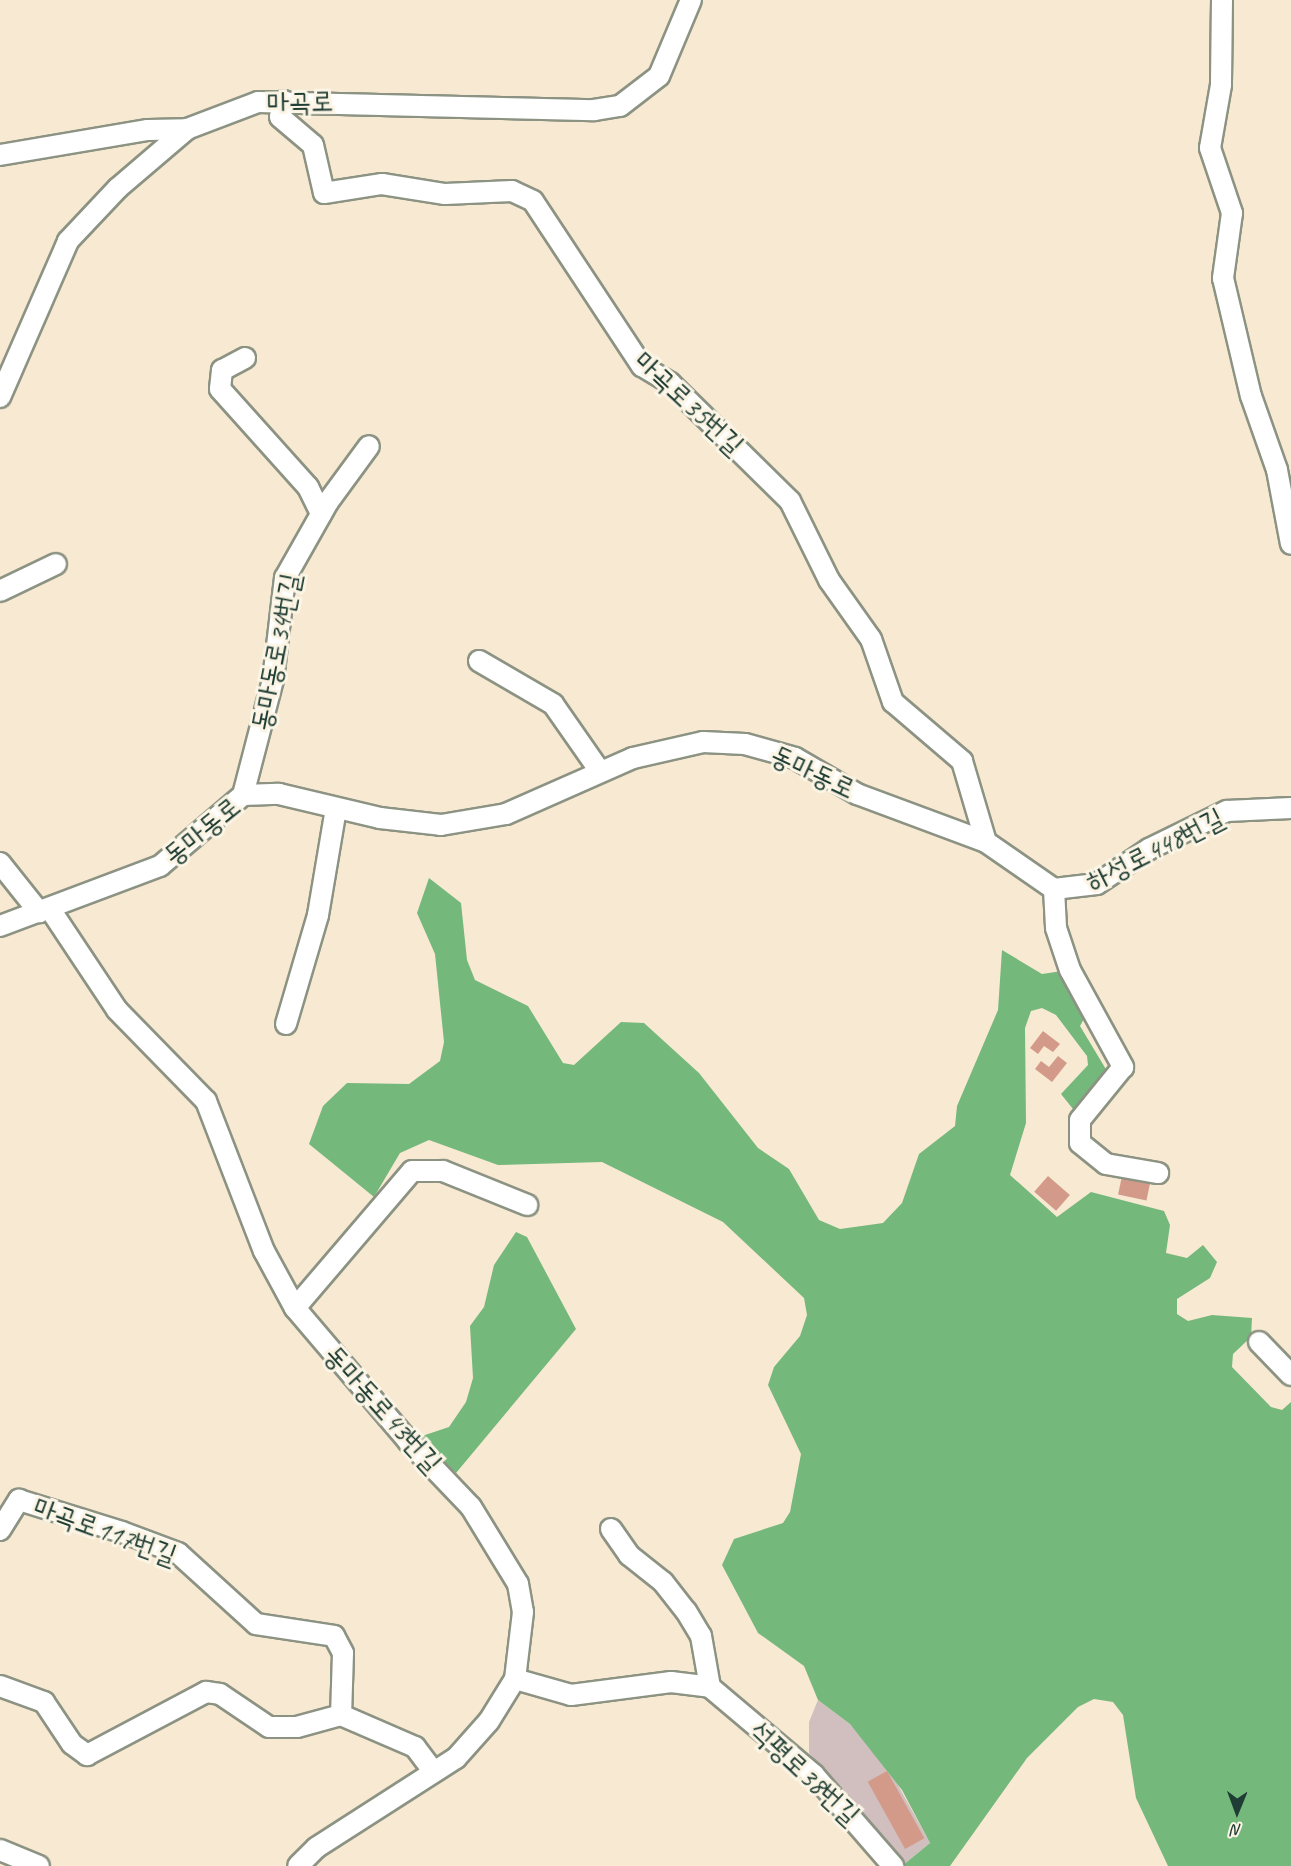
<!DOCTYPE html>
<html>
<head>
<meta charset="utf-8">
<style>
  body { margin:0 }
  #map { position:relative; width:1291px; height:1866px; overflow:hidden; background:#f8e9d2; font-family:Caveat,"Poor Story",sans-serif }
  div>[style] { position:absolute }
  .industrial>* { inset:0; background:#d1bfbf }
  .forest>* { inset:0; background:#74b87c }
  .building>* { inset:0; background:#d39a89; transform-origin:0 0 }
  .roads { filter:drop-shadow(2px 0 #8c9383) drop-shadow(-2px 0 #8c9383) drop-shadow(0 2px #8c9383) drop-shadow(0 -2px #8c9383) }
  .minor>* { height:20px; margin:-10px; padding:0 10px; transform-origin:10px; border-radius:10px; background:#fff }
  span { translate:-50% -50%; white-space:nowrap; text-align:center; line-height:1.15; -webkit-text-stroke:6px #fcf5e5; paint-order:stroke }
  .street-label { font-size:28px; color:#1f3d34 }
  .north { position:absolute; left:1207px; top:1782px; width:60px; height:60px; -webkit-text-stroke:4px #fcf5e5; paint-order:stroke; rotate:181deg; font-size:16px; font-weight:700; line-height:24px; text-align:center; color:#1f3d34 }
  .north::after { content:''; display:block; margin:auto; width:21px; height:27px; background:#1f3d34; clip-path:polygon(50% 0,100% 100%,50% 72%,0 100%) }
</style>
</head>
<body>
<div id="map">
  <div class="industrial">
    <i style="clip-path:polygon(818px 1700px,850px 1724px,888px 1767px,930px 1843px,902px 1866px,809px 1753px,809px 1722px)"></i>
  </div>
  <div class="forest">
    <i style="clip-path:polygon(429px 878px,461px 903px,467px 960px,475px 980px,528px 1006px,563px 1063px,574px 1065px,621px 1022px,644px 1023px,699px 1073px,758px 1148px,789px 1169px,819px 1220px,840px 1229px,883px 1223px,902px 1203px,919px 1154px,955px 1126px,957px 1106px,998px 1010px,1002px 950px,1042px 974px,1062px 971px,1086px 1015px,1080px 1026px,1107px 1071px,1073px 1109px,1061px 1094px,1088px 1065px,1087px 1056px,1056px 1015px,1042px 1008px,1031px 1011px,1025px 1028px,1026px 1123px,1010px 1175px,1057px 1217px,1091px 1192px,1164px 1211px,1170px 1225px,1166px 1253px,1187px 1258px,1203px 1245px,1217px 1262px,1210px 1278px,1177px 1299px,1177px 1314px,1188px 1321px,1212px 1315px,1252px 1318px,1251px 1337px,1233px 1354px,1232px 1367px,1271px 1407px,1282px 1410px,1291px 1402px,1291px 1866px,1168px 1866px,1136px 1798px,1123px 1715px,1113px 1702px,1094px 1699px,1078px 1707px,1027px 1758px,950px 1866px,902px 1866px,930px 1843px,902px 1790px,850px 1724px,818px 1700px,804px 1666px,758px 1633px,722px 1565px,734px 1539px,783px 1523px,790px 1512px,801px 1454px,768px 1385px,774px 1367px,800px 1336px,807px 1315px,804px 1298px,723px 1222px,602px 1162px,498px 1165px,429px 1140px,400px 1153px,374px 1197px,309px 1144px,323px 1106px,347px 1083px,409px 1084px,440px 1061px,444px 1042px,435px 954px,417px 913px)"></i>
    <i style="clip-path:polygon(516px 1232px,527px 1237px,576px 1329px,456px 1473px,421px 1442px,422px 1436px,449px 1427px,466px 1402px,473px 1378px,470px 1326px,484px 1307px,494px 1265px)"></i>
  </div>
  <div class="building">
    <i style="clip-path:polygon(1043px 1031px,1060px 1044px,1053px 1052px,1044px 1046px,1038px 1054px,1030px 1048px)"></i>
    <i style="clip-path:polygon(1058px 1056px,1067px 1063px,1052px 1082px,1035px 1069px,1041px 1061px,1049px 1067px)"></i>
    <i style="left:1048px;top:1176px;width:29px;height:21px;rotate:41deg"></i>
    <i style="left:1122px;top:1176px;width:29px;height:19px;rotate:12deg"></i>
    <i style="left:887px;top:1771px;width:77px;height:22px;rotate:61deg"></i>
  </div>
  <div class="roads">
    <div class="minor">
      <i style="left:1222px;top:0;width:85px;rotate:90.7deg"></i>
      <i style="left:1221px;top:85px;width:64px;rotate:99.9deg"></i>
      <i style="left:1210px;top:148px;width:69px;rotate:71.3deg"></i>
      <i style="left:1232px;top:213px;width:66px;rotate:97.9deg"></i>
      <i style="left:1223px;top:278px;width:121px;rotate:76.7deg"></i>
      <i style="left:1251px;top:396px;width:78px;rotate:70.6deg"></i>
      <i style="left:1277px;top:470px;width:75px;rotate:79.3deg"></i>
      <i style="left:284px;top:101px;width:16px;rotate:104deg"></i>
      <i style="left:280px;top:117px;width:43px;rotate:40.3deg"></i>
      <i style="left:313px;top:145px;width:49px;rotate:77.1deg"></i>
      <i style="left:324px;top:193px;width:59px;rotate:-8.8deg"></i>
      <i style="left:382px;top:184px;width:64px;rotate:9deg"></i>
      <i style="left:445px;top:194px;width:67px;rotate:-2.6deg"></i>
      <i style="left:512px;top:191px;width:23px;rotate:25deg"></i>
      <i style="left:533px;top:201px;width:198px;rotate:56.6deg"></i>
      <i style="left:642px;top:366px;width:33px;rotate:31deg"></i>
      <i style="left:670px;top:383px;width:168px;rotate:44.5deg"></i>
      <i style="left:790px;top:501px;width:88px;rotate:63.7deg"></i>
      <i style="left:829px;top:580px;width:72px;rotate:54.6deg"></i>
      <i style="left:871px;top:639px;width:67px;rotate:70.8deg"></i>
      <i style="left:893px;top:702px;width:91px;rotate:40.5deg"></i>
      <i style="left:962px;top:761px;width:84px;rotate:73.5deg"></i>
      <i style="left:0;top:155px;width:150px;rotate:-9.6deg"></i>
      <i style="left:148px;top:130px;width:39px;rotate:-1deg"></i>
      <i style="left:245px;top:358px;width:26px;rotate:152deg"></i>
      <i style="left:222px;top:370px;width:19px;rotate:96deg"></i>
      <i style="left:220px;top:389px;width:132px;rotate:48.1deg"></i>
      <i style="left:308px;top:487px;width:30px;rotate:64deg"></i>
      <i style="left:0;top:397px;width:170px;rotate:-66.4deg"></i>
      <i style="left:68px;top:241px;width:73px;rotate:-46.7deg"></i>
      <i style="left:118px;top:188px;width:91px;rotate:-40.5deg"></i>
      <i style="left:187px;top:129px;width:76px;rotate:-20.8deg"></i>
      <i style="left:258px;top:102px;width:336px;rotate:1.4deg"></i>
      <i style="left:594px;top:110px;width:26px;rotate:-9deg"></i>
      <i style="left:620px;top:106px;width:49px;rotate:-37.6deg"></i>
      <i style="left:659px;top:76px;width:82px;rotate:-67.2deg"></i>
      <i style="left:0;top:591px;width:62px;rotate:-25.7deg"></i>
      <i style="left:479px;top:661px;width:86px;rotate:30.2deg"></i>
      <i style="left:553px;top:704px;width:80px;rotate:55.1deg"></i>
      <i style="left:243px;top:795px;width:119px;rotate:-75.4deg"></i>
      <i style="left:273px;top:680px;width:103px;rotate:-83.3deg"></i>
      <i style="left:285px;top:578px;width:87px;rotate:-60.5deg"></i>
      <i style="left:328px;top:502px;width:69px;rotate:-53.8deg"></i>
      <i style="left:0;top:863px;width:63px;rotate:51.5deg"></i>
      <i style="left:1054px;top:889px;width:39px;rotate:87deg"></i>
      <i style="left:1056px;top:928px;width:44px;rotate:71.6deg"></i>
      <i style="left:1070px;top:970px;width:111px;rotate:61.3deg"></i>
      <i style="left:1123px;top:1067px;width:68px;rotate:129.1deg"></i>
      <i style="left:1080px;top:1120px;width:23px;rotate:90deg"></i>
      <i style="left:1080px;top:1143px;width:33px;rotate:39deg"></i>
      <i style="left:1106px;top:1164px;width:53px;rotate:9.8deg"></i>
      <i style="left:50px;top:909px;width:121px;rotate:56.4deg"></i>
      <i style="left:117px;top:1010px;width:127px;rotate:45.6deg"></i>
      <i style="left:206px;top:1101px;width:161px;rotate:68.9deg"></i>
      <i style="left:264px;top:1251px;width:65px;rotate:61.5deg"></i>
      <i style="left:295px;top:1308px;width:175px;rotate:49.6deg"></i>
      <i style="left:408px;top:1441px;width:91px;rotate:46.3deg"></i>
      <i style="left:471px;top:1507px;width:90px;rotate:58.6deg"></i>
      <i style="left:518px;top:1584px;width:28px;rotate:80deg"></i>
      <i style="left:523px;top:1612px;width:67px;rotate:96.8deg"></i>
      <i style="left:515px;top:1679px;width:49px;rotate:121.8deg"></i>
      <i style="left:489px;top:1721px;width:50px;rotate:131.7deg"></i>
      <i style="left:456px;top:1758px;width:166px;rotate:147.3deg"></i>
      <i style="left:316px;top:1848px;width:25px;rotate:135deg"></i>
      <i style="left:0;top:926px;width:171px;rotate:-20.6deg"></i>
      <i style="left:160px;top:866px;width:109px;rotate:-40.5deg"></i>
      <i style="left:243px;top:795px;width:36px;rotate:-2deg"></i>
      <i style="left:279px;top:794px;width:104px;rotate:13.4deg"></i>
      <i style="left:380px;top:818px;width:61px;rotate:6.5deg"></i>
      <i style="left:441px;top:825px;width:66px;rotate:-9.6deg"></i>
      <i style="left:506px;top:814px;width:139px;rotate:-23.8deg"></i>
      <i style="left:633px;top:758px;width:72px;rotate:-12.9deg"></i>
      <i style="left:703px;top:742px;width:42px;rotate:2.7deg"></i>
      <i style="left:745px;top:744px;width:52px;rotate:15.6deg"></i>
      <i style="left:795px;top:758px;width:72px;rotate:30.1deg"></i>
      <i style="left:857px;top:794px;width:138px;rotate:20.4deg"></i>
      <i style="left:986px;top:842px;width:83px;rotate:34.7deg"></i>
      <i style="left:1054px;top:889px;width:43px;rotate:-6.6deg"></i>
      <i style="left:1097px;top:884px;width:63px;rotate:-33.9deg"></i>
      <i style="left:1149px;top:849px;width:87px;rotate:-26deg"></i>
      <i style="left:1227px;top:811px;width:64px;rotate:-2.7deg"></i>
      <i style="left:286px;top:1024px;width:114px;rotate:-73.6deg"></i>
      <i style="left:318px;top:915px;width:108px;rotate:-80.4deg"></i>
      <i style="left:295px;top:1308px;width:180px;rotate:-49.5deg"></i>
      <i style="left:412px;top:1171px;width:31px"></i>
      <i style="left:443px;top:1171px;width:91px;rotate:22deg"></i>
      <i style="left:1259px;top:1342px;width:46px;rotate:45.9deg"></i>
      <i style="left:611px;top:1529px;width:32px;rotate:55deg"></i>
      <i style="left:629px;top:1555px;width:43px;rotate:38.5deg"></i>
      <i style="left:663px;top:1582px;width:37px;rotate:52deg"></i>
      <i style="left:686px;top:1611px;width:29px;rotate:59deg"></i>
      <i style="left:701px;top:1636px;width:52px;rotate:80deg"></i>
      <i style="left:0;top:1530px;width:36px;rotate:-58deg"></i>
      <i style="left:19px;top:1500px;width:108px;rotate:17.3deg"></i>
      <i style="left:122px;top:1532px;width:60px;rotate:20.6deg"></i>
      <i style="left:178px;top:1553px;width:105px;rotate:42.3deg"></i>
      <i style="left:256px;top:1624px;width:79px;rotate:8.7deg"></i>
      <i style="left:334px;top:1636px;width:19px;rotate:62deg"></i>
      <i style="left:343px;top:1653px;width:62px;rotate:91.8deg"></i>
      <i style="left:515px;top:1679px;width:58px;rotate:15.9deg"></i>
      <i style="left:571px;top:1695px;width:101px;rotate:-7.4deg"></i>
      <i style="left:671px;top:1682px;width:39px;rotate:7deg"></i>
      <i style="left:710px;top:1687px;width:136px;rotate:40.2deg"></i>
      <i style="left:814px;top:1775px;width:121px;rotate:49deg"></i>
      <i style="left:0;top:1686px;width:47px;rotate:20deg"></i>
      <i style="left:44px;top:1702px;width:50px;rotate:56.3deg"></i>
      <i style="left:72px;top:1744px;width:19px;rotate:36deg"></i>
      <i style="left:87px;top:1755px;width:135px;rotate:-27.9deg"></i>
      <i style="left:206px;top:1692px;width:14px;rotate:8deg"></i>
      <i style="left:220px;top:1694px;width:59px;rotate:34deg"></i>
      <i style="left:269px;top:1727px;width:28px"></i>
      <i style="left:297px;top:1727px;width:46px;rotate:-15.3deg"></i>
      <i style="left:341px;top:1715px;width:81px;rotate:23.4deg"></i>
      <i style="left:415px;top:1747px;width:31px;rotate:53deg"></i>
      <i style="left:0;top:1850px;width:42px;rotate:22.3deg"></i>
    </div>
  </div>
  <div class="street-label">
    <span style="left:300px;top:102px;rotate:-1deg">마곡로</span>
    <span style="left:689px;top:403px;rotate:43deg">마곡로35번길</span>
    <span style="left:276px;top:652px;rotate:-79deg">동마동로34번길</span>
    <span style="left:813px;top:772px;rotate:25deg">동마동로</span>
    <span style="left:202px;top:831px;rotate:-39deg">동마동로</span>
    <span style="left:1155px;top:850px;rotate:-27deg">하성로448번길</span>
    <span style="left:383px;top:1409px;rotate:48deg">동마동로43번길</span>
    <span style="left:105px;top:1531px;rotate:20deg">마곡로117번길</span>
    <span style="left:805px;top:1773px;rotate:43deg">석평로38번길</span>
  </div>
  <div class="north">N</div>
</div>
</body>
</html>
